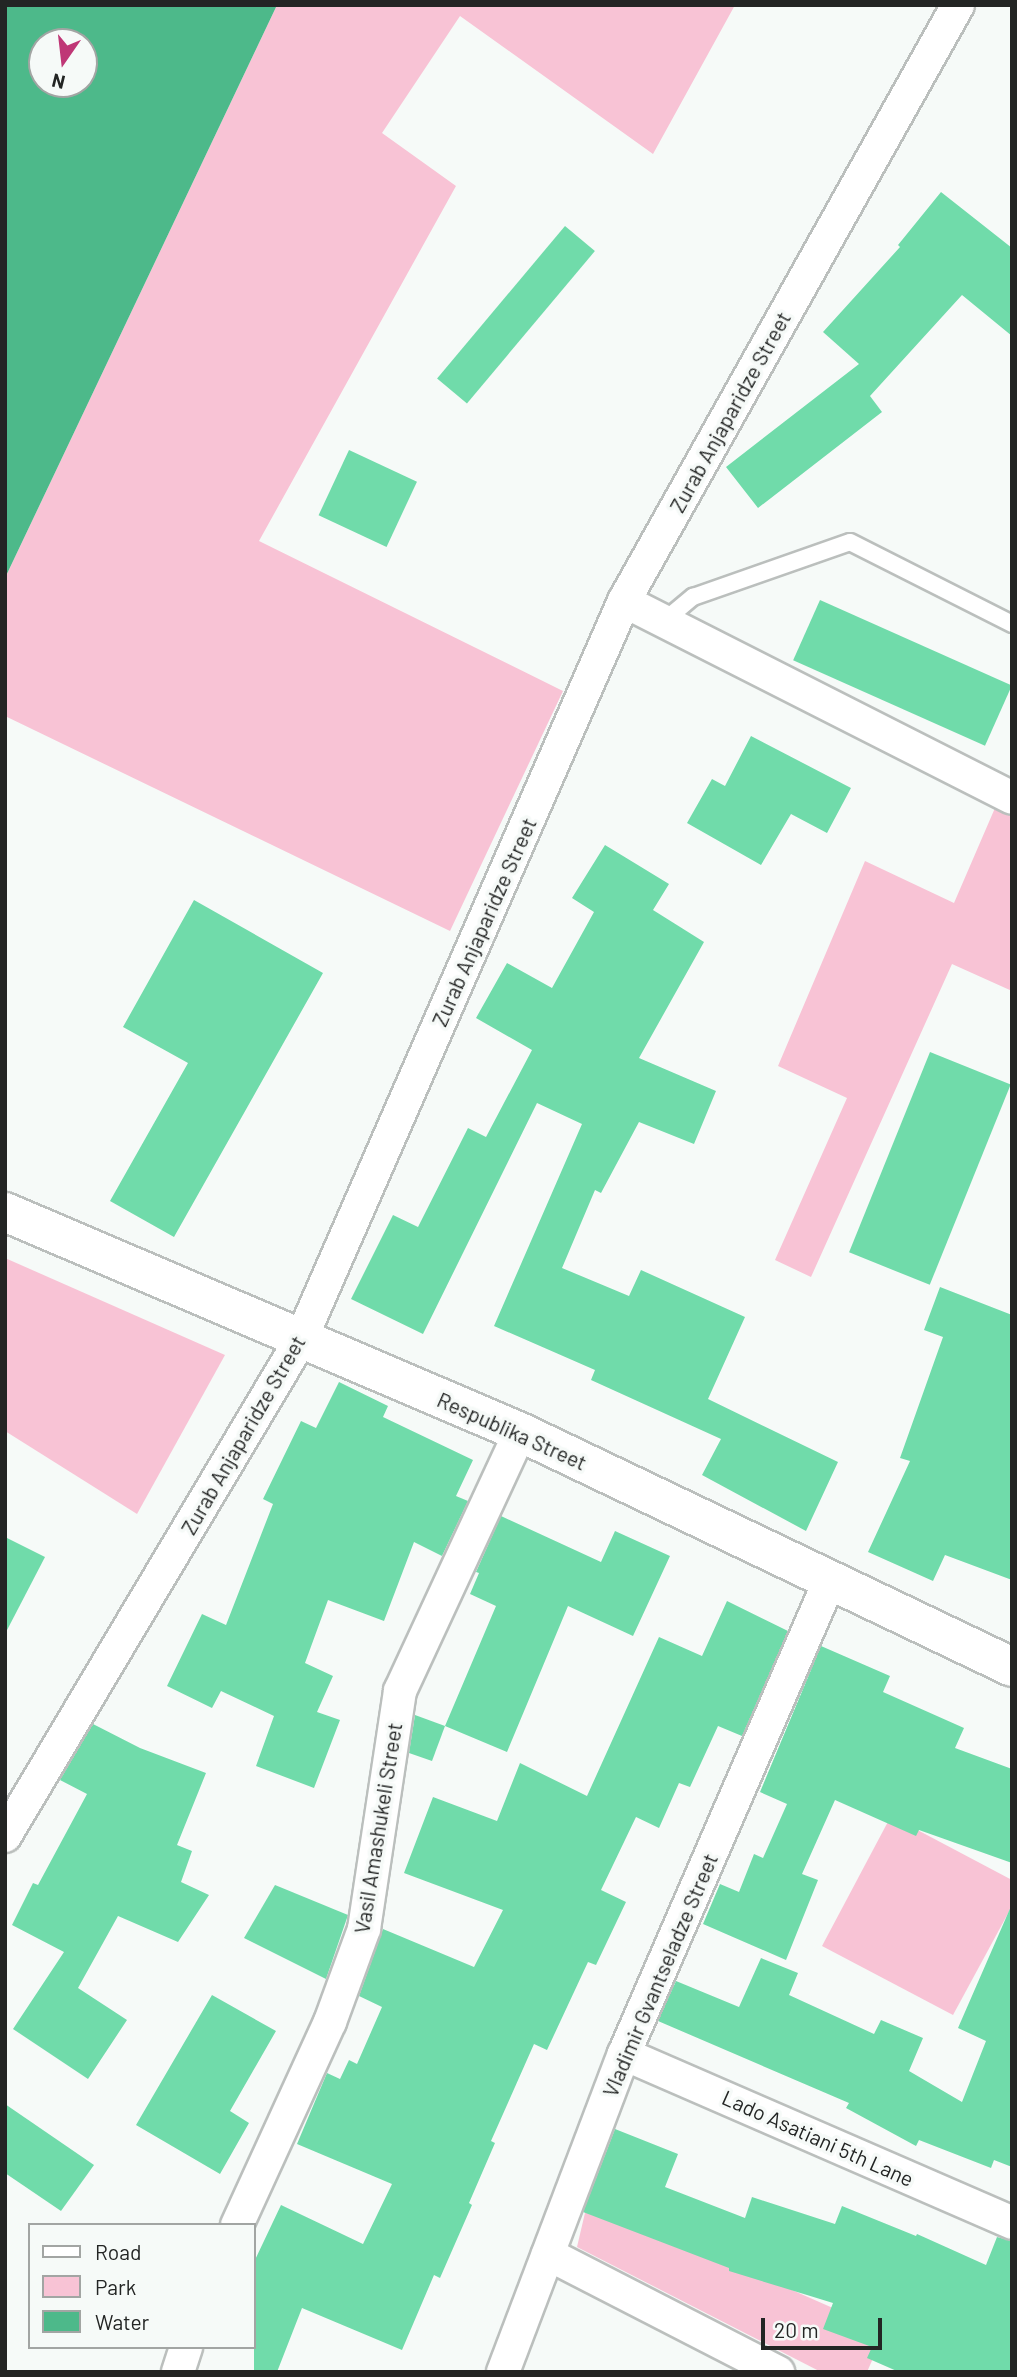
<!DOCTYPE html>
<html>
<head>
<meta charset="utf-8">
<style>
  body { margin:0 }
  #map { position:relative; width:1017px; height:2377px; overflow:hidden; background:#f6faf8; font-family:Barlow,sans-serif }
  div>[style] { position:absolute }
  .green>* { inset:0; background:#f8c3d5 }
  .water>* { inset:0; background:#4db98a }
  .building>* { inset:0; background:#70dbaa; transform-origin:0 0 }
  .roads { filter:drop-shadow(2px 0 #bbbfbd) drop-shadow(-2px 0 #bbbfbd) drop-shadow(0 2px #bbbfbd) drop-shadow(0 -2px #bbbfbd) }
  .service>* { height:16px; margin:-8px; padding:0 8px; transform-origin:8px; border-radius:8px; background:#fff }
  .minor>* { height:32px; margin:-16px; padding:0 16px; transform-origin:16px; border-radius:16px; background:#fff }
  .tertiary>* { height:38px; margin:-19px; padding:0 19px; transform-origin:19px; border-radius:19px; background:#fff }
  span { translate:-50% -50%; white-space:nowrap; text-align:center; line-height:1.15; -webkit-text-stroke:7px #f6faf8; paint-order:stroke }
  .street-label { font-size:21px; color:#232524 }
  .frame { position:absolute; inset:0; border:7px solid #232524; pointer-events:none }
  .legend { position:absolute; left:28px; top:2223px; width:228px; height:126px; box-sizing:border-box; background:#f6faf8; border:2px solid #a2a5a3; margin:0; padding:9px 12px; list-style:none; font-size:21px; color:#232524 }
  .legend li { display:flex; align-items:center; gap:14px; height:35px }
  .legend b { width:35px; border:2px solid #a2a5a3 }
  .north { position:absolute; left:28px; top:28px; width:70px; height:70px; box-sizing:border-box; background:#f6faf8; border:2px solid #a2a5a3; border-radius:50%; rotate:194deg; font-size:19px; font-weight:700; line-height:28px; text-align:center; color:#232524 }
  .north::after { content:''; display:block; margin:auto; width:24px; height:32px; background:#bf3776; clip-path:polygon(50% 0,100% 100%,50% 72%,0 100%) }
  .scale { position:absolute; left:761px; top:2318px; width:121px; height:32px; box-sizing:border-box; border:4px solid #232524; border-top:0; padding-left:9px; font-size:21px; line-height:24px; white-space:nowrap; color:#232524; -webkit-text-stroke:5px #f6faf8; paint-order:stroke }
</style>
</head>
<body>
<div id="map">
  <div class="green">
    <i style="clip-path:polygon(277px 5px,735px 5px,653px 154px,460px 16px,382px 133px,456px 186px,259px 541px,563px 691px,450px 931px,5px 716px,5px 578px)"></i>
    <i style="clip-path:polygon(998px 801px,1012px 809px,1012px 991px,952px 964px,811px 1277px,775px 1260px,847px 1098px,778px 1066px,865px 861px,954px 903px)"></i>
    <i style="clip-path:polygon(5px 1258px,225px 1355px,137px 1514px,5px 1431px)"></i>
    <i style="clip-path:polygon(891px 1816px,1012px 1880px,1012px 1906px,953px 2015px,822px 1946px)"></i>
    <i style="clip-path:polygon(588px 2200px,885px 2331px,867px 2372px,821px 2372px,577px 2247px)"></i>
  </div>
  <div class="water">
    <i style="clip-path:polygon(evenodd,5px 5px,277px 5px,5px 578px,5px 5px,42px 42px,84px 42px,84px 84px,42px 84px,42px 42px)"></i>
  </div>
  <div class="building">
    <i style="clip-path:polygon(941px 192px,1012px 248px,1012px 336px,962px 295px,870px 396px,882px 412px,758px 508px,726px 467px,859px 364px,823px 332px,900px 247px,898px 245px)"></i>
    <i style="left:565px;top:226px;width:39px;height:199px;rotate:40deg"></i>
    <i style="left:349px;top:450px;width:75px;height:72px;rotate:25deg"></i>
    <i style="left:820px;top:600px;width:210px;height:66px;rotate:24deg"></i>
    <i style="clip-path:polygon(751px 736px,851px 788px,827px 833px,791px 814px,761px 865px,687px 823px,712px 779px,725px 786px)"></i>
    <i style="clip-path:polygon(605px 845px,669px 884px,653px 910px,704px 942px,639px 1058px,716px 1091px,694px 1144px,639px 1122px,601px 1193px,595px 1190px,562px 1268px,629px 1296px,641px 1270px,745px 1317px,708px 1399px,838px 1462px,806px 1531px,702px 1475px,721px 1439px,591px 1380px,595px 1370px,494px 1326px,582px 1124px,537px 1103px,423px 1334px,351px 1299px,393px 1215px,418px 1227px,468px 1128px,486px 1137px,532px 1050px,476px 1018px,507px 963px,552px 988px,594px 912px,572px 898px)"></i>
    <i style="clip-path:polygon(194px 900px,323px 973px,174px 1237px,110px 1201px,188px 1063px,123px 1027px)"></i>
    <i style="left:930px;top:1052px;width:87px;height:216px;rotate:22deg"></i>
    <i style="clip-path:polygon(940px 1287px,1012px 1315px,1012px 1580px,945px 1555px,933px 1581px,868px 1552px,910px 1461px,900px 1458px,943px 1337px,924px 1330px)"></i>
    <i style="clip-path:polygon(339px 1382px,388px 1406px,383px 1417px,473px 1460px,456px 1496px,468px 1501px,442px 1556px,414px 1542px,384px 1621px,328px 1600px,305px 1663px,333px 1676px,317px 1712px,340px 1720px,314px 1788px,256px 1766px,274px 1716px,221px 1691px,212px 1708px,167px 1686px,202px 1614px,226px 1625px,273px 1504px,263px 1499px,301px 1421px,316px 1428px)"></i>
    <i style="clip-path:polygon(501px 1516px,601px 1562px,615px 1531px,670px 1556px,633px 1636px,568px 1606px,507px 1752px,445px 1726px,496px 1606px,470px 1594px,479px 1573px,476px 1572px)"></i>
    <i style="clip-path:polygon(5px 1537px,45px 1557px,5px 1634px)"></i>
    <i style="clip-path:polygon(727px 1601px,788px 1631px,742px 1736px,718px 1726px,690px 1787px,679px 1783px,659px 1828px,636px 1817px,601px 1890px,626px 1902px,596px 1965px,588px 1962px,547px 2050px,534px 2044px,491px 2141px,495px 2143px,469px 2203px,472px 2205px,440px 2278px,434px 2275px,402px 2350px,302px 2308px,277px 2372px,254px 2372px,254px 2262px,281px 2205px,363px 2244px,392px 2184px,297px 2144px,327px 2073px,340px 2079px,349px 2060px,357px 2064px,382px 2007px,359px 1996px,383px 1929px,474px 1967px,503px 1910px,404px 1873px,433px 1797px,497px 1821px,520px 1763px,587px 1796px,659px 1637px,702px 1656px)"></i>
    <i style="clip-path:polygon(821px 1646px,890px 1676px,883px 1692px,964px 1728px,955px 1748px,1012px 1769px,1012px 1863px,919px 1830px,916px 1836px,835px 1800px,802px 1874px,818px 1880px,786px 1960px,703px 1924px,720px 1884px,739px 1892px,754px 1854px,763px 1858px,787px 1804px,760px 1792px)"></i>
    <i style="clip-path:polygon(415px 1715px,445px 1726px,432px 1761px,409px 1753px)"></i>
    <i style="clip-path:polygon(93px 1724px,140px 1748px,206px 1773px,177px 1845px,192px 1851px,181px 1882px,209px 1895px,178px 1942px,118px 1916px,78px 1988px,127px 2020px,88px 2079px,13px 2029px,64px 1952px,12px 1925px,33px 1883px,38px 1885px,87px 1794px,60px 1780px)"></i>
    <i style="clip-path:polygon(275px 1885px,348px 1915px,326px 1979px,244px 1938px)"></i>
    <i style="clip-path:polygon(1012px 1904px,1012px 2167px,994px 2160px,991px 2168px,919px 2140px,916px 2146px,846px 2108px,849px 2103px,658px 2021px,676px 1981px,739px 2007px,761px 1958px,798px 1973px,789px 1995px,874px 2034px,881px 2020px,923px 2038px,909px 2071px,962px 2102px,986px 2041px,958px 2028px)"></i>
    <i style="clip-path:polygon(212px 1995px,276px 2031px,230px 2111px,249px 2123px,220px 2174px,136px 2125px)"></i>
    <i style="clip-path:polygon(5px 2104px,94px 2165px,61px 2211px,5px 2173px)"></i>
    <i style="clip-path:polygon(615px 2129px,678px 2154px,665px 2187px,745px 2218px,752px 2197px,835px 2224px,842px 2206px,916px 2236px,917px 2234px,986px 2265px,997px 2237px,1012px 2241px,1012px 2372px,899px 2372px,867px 2358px,872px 2347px,823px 2329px,833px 2303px,729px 2271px,729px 2268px,583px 2212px)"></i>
  </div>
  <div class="roads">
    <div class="service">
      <i style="left:664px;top:621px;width:38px;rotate:-40deg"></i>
      <i style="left:693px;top:597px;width:166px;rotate:-19.3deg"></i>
      <i style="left:850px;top:542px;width:182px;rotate:26.8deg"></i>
    </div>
    <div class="minor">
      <i style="left:624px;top:601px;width:435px;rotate:26.9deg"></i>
      <i style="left:5px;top:1836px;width:578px;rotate:-59.22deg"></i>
      <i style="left:301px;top:1339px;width:806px;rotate:-66.36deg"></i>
      <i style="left:624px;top:601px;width:683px;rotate:-60.73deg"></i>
      <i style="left:624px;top:2054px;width:423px;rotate:23.5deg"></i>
      <i style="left:237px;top:2225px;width:223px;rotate:-65.4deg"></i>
      <i style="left:330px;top:2022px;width:99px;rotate:-69.9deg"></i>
      <i style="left:364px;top:1929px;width:241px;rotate:-81.4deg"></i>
      <i style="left:400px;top:1691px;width:285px;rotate:-65.1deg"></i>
      <i style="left:548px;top:2254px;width:259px;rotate:27.2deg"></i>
      <i style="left:178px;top:2372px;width:26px;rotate:-72deg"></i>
      <i style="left:503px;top:2372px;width:340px;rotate:-69.2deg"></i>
      <i style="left:624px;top:2054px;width:515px;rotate:-66.52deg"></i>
    </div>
    <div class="tertiary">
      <i style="left:5px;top:1212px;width:560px;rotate:23.13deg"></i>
      <i style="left:520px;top:1432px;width:545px;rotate:25.53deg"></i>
    </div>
  </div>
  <div class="street-label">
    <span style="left:730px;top:412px;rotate:-61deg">Zurab Anjaparidze Street</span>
    <span style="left:484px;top:922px;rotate:-66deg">Zurab Anjaparidze Street</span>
    <span style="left:512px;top:1431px;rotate:24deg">Respublika Street</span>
    <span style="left:243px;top:1435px;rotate:-60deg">Zurab Anjaparidze Street</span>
    <span style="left:378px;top:1828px;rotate:-81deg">Vasil Amashukeli Street</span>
    <span style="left:660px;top:1975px;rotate:-67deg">Vladimir Gvantseladze Street</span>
    <span style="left:818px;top:2138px;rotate:24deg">Lado Asatiani 5th Lane</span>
  </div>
  <div class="frame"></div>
  <ul class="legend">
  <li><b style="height:9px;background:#fff"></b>Road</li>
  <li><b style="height:19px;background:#f8c3d5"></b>Park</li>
  <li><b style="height:19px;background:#4db98a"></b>Water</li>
  </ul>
  <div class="north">N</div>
  <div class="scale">20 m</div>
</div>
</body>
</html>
